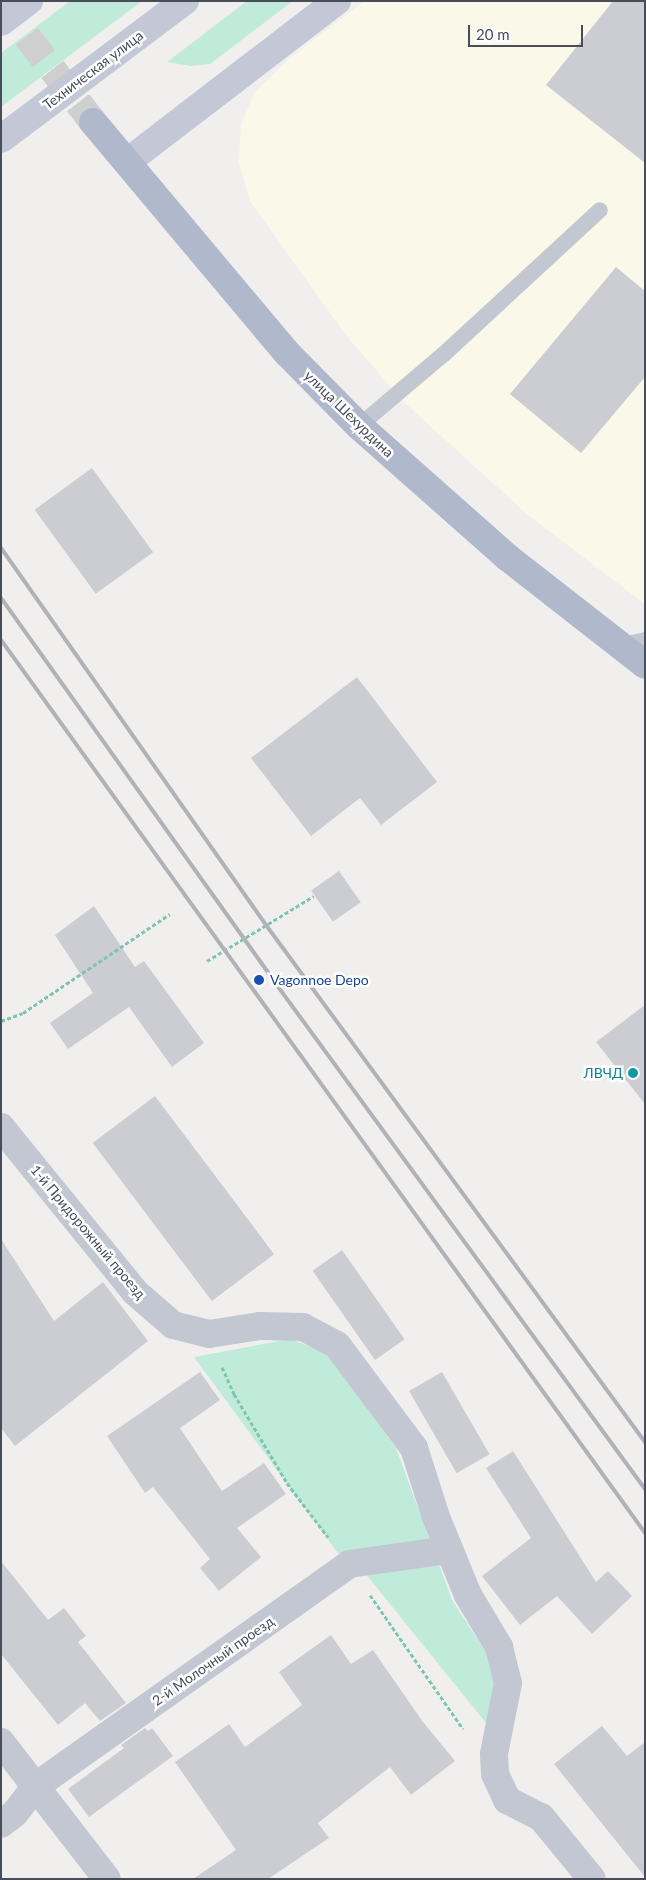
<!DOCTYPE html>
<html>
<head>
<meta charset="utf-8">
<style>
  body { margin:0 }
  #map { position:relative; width:646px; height:1880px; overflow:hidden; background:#f1efee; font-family:Lato,sans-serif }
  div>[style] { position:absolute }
  .commercial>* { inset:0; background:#faf9e9 }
  .green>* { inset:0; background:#c0ebda }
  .building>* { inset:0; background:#cccdd3; transform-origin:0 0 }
  .primary-tunnel>* { height:28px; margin-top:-14px; transform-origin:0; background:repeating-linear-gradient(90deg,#cfcfd0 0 28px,transparent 0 42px) }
  .path>* { height:3px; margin-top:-1.5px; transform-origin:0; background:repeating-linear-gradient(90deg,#7bc6b2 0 4px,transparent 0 6.5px) }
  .lane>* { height:16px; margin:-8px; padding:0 8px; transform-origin:8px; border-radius:8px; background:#c3c7d2 }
  .street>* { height:28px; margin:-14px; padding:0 14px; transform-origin:14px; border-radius:14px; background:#c3c7d2 }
  .secondary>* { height:28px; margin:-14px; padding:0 14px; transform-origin:14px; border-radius:14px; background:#c3c7d6 }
  .primary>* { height:28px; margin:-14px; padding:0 14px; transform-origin:14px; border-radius:14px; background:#b0b8cb }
  .rail>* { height:4px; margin:-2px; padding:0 2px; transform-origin:2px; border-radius:2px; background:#b1b2b8 }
  .secondary-bridge>* { height:28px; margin:-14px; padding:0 14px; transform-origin:14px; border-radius:14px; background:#c3c7d6 }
  .dots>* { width:14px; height:14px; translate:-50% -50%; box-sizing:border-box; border:2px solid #fff; border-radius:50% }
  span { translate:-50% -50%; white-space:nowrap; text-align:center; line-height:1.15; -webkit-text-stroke:5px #fff; paint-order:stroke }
  .street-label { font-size:14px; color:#484d5a }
  .transit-label { font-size:14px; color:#164399 }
  .left { translate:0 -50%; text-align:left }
  .culture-label { font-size:14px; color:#0d838f }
  .right { translate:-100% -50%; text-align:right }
  .frame { position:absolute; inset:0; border:2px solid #484d5a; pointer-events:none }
  .scale { position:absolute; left:468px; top:25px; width:115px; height:22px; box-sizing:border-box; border:2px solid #484d5a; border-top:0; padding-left:6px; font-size:15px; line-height:18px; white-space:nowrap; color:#484d5a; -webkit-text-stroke:4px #fff; paint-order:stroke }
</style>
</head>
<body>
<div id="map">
  <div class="commercial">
    <i style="clip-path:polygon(364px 1px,645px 1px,645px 604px,528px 515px,406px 404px,349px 339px,250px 201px,239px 163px,241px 124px,255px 92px,290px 58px)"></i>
  </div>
  <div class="green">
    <i style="clip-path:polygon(70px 1px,142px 1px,1px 107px,1px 53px)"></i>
    <i style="clip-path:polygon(247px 1px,293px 1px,210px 64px,191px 66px,167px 62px)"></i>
    <i style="clip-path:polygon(290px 1339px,327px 1353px,396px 1448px,452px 1600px,493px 1663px,495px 1685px,486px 1723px,365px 1573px,337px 1552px,194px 1357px)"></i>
  </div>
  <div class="building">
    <i style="clip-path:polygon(613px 1px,645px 1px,645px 163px,546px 85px)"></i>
    <i style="clip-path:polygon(616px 267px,645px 291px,645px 377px,581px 453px,510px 394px)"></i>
    <i style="left:92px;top:468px;width:104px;height:71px;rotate:54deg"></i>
    <i style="clip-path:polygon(357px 677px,437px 782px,381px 825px,360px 798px,311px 836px,251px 758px)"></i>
    <i style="left:339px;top:871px;width:38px;height:34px;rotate:55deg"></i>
    <i style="clip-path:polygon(94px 906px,135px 967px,144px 961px,204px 1043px,172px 1067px,129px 1007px,68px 1049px,50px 1023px,93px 993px,55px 935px)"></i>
    <i style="clip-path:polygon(645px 1005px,645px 1104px,596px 1042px)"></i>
    <i style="left:155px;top:1096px;width:198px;height:78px;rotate:53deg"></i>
    <i style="clip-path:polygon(1px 1239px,54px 1321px,103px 1282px,148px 1341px,15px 1446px,1px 1428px)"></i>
    <i style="left:342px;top:1250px;width:109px;height:36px;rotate:55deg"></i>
    <i style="clip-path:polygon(200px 1372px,220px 1400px,180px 1428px,222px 1491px,264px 1463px,286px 1494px,237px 1528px,261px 1557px,219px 1591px,200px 1568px,210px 1559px,153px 1487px,145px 1493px,107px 1436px)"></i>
    <i style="left:442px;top:1372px;width:95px;height:38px;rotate:60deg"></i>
    <i style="clip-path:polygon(513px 1451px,596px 1582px,608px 1571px,632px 1596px,592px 1634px,557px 1596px,520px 1625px,482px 1576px,531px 1538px,486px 1468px)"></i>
    <i style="clip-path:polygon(1px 1561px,48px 1620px,64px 1608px,86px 1636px,78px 1642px,126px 1703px,100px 1721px,85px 1703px,58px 1725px,1px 1654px)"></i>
    <i style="clip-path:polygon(331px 1635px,351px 1664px,373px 1650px,423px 1722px,455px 1761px,411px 1795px,390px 1767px,318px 1823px,329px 1838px,268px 1879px,193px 1879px,236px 1850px,175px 1762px,229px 1724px,245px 1747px,302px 1705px,279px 1672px)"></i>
    <i style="clip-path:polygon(602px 1726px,627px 1756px,645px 1742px,645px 1877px,554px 1764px)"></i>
    <i style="clip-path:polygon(145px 1728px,148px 1731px,152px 1728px,173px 1756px,89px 1817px,68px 1789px,124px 1748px,121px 1745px)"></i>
  </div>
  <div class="primary-tunnel">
    <i style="left:1px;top:3px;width:150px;rotate:52.3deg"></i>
  </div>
  <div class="path">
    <i style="left:207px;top:961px;width:125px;rotate:-31.3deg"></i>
    <i style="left:1px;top:1021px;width:23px;rotate:-20deg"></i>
    <i style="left:23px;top:1013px;width:177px;rotate:-34deg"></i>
    <i style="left:222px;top:1367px;width:30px;rotate:66deg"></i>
    <i style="left:234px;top:1394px;width:104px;rotate:59.2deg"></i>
    <i style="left:287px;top:1483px;width:68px;rotate:52.8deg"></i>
    <i style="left:370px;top:1595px;width:163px;rotate:55.2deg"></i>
  </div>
  <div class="lane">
    <i style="left:359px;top:426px;width:111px;rotate:-40.3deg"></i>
    <i style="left:444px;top:354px;width:212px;rotate:-42.7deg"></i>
    <i style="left:620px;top:646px;width:26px;rotate:-13deg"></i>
  </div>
  <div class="street">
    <i style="left:1px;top:1127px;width:213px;rotate:50.9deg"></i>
    <i style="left:135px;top:1292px;width:50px;rotate:41deg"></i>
    <i style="left:173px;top:1325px;width:37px;rotate:14deg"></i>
    <i style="left:209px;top:1334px;width:52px;rotate:-8.9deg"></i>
    <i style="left:260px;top:1326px;width:43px;rotate:1.3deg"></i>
    <i style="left:303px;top:1327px;width:38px;rotate:28deg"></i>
    <i style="left:337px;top:1345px;width:129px;rotate:53.2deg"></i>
    <i style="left:414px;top:1448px;width:72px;rotate:72.3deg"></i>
    <i style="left:436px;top:1517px;width:84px;rotate:67.7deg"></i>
    <i style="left:468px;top:1595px;width:61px;rotate:59.2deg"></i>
    <i style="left:499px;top:1647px;width:37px;rotate:76deg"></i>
    <i style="left:508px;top:1683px;width:72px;rotate:101.2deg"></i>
    <i style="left:494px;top:1754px;width:20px;rotate:87deg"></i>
    <i style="left:495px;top:1774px;width:29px;rotate:65deg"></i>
    <i style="left:507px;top:1800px;width:38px;rotate:27deg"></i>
    <i style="left:541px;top:1817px;width:80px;rotate:50.6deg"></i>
    <i style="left:1px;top:1742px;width:173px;rotate:52.3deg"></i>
    <i style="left:1px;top:1824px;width:18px;rotate:-38deg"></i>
    <i style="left:15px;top:1813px;width:34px;rotate:-52deg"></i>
    <i style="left:36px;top:1786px;width:384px;rotate:-35.3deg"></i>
    <i style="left:349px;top:1564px;width:101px;rotate:-8deg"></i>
  </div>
  <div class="secondary">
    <i style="left:127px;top:162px;width:265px;rotate:-37.5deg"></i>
  </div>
  <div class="primary">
    <i style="left:93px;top:122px;width:302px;rotate:50deg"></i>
    <i style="left:287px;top:353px;width:103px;rotate:45.4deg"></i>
    <i style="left:359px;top:426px;width:198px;rotate:41.5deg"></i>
    <i style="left:507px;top:557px;width:175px;rotate:38deg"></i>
  </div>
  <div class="rail">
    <i style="left:1px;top:548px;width:461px;rotate:54.9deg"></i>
    <i style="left:266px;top:925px;width:641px;rotate:53.76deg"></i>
    <i style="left:1px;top:598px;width:460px;rotate:54.5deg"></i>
    <i style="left:268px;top:973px;width:639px;rotate:53.85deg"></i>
    <i style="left:1px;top:640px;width:1101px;rotate:54.2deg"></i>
  </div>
  <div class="secondary-bridge">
    <i style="left:1px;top:22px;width:35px;rotate:-37deg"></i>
    <i style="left:1px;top:139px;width:230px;rotate:-36.9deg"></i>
  </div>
  <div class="dots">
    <i style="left:259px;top:980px;background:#1a4fb4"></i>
    <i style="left:633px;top:1073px;background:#0f9aa8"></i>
  </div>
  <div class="street-label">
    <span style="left:93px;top:70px;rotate:-37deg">Техническая улица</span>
    <span style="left:349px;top:414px;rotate:44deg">улица Шехурдина</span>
    <span style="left:88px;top:1232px;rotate:50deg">1-й Придорожный проезд</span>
    <span style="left:213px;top:1661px;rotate:-35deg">2-й Молочный проезд</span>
  </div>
  <div class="transit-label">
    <span class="left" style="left:270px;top:980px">Vagonnoe Depo</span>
  </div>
  <div class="culture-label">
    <span class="right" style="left:623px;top:1073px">ЛВЧД</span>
  </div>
  <div class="frame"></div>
  <div class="scale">20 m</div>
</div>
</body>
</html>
